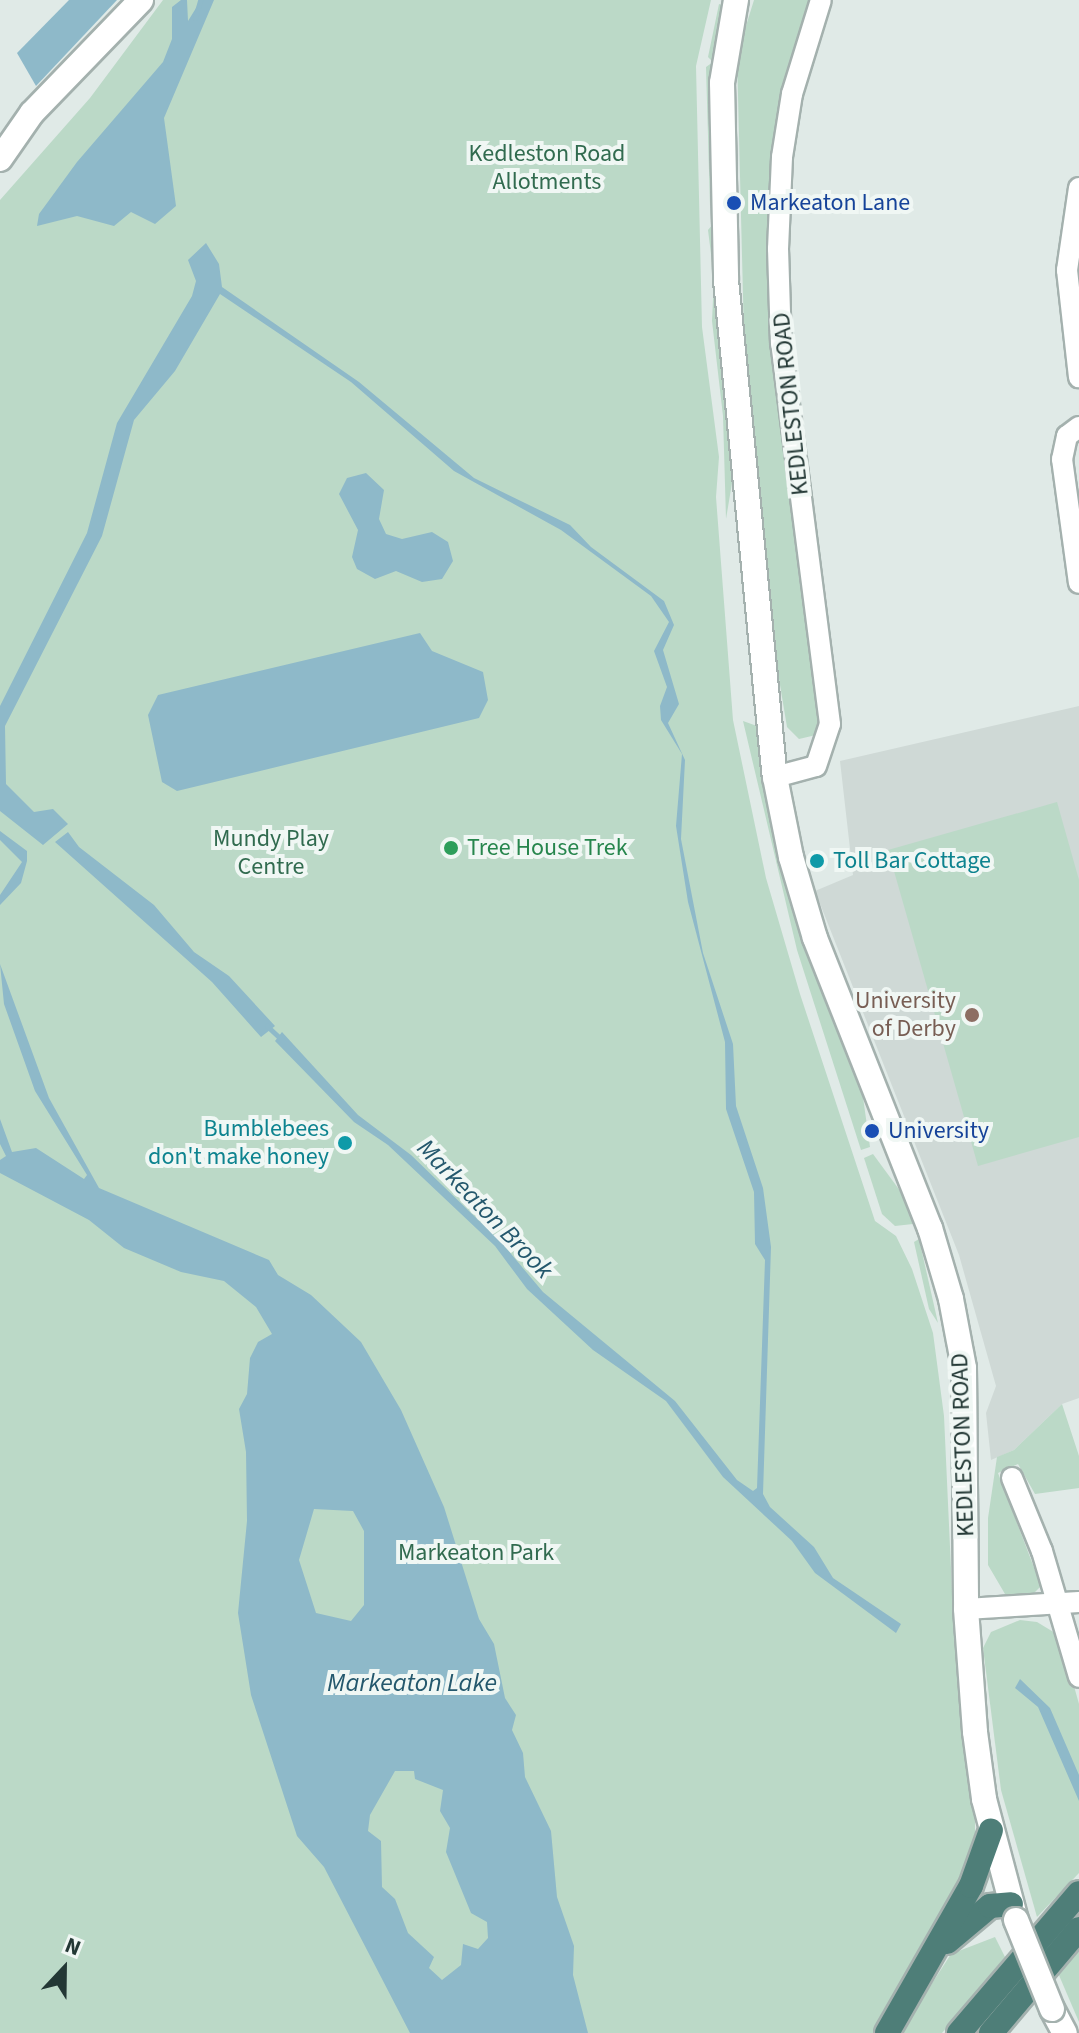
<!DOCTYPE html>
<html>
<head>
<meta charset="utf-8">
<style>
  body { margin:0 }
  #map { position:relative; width:1079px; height:2033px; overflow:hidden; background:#e0eae7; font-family:"Source Sans 3",sans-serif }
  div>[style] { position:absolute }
  .built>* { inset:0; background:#cfd9d6 }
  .green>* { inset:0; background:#bbd9c7 }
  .water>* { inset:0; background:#8eb9c9 }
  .stream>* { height:5px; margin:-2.5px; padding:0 2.5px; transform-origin:2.5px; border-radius:2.5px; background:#8eb9c9 }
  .roads { filter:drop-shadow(2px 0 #a4b1ae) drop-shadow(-2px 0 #a4b1ae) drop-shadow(0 2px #a4b1ae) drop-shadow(0 -2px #a4b1ae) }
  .minor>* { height:20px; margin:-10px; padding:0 10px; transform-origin:10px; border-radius:10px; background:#fff }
  .tertiary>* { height:24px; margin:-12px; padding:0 12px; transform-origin:12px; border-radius:12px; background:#fff }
  .trunk>* { height:24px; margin:-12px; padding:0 12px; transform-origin:12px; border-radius:12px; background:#4e7e78 }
  .bridges { filter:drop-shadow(2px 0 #a4b1ae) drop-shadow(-2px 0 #a4b1ae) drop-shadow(0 2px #a4b1ae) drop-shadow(0 -2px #a4b1ae) }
  .tertiary-bridge>* { height:24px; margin:-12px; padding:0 12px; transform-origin:12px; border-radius:12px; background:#fff }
  .dots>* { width:22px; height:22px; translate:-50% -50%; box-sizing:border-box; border:4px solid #f0f7f4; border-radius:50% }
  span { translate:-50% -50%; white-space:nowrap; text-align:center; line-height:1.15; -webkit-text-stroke:8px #f0f7f4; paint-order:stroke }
  .park-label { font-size:24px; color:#316b4f }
  .transit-label { font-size:24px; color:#164399 }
  .left { translate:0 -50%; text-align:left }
  .street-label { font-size:24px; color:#233835 }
  .leisure-label { font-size:24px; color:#27864d }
  .culture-label { font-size:24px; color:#0d838f }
  .right { translate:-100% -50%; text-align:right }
  .education-label { font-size:24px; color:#785e54 }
  .water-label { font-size:26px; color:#24586d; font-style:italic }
  .north { position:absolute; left:24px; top:1929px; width:80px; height:80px; -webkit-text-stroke:6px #f0f7f4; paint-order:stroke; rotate:22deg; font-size:22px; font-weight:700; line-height:32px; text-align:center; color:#233835 }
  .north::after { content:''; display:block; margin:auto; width:28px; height:36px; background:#233835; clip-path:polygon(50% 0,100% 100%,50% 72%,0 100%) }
</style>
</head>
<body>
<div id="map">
  <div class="built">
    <i style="clip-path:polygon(1079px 706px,1079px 1398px,1062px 1404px,1014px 1450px,991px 1460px,986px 1413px,996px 1386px,959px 1255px,815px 891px,853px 875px,840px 761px)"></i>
  </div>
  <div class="green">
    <i style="clip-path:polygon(163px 0,711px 0,696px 66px,702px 327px,719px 457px,716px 497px,733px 720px,766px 878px,800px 994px,875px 1221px,896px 1236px,912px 1269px,933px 1333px,944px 1416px,953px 1612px,975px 1814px,975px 1862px,877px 2033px,0 2033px,0 200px,90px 98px)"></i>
    <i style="clip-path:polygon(754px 0,814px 0,770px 227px,825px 723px,816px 735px,799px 739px,787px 727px,763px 583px,744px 336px,737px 55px)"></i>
    <i style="clip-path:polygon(719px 4px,726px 6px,710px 206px,706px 67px,713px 62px,708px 57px)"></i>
    <i style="clip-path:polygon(713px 224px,733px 477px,726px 519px,723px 416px,712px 321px,714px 278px,708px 230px)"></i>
    <i style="clip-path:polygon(743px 721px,757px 726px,764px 774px,861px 1083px,870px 1147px,861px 1150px,797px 950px)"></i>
    <i style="clip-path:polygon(1057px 802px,1079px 880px,1079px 1137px,978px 1166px,888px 850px)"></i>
    <i style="clip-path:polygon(873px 1154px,909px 1203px,913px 1224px,895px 1226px,882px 1214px,864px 1158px)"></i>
    <i style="clip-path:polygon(919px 1239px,938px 1323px,929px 1309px,914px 1242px)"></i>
    <i style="clip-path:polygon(1062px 1404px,1079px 1456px,1079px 1488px,1035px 1494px,1018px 1464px,998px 1473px,1041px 1586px,1032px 1595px,1005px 1594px,988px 1565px,988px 1518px,997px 1457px,1014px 1450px)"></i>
    <i style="clip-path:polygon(1020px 1620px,1037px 1622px,1060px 1636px,1079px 1704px,1079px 1873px,1037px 1917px,1001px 1790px,983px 1648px,991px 1632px)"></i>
    <i style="clip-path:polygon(995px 1937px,1005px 1957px,942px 2033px,900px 2033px,951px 1954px)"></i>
    <i style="clip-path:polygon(1079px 1951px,1079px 2022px,1058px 1973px)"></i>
  </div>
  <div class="water">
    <i style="clip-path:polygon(69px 0,117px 0,36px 86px,17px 53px)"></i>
    <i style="clip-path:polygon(181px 0,187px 0,188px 21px,201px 0,214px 0,164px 118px,176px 206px,155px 224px,131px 212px,114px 226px,77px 216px,37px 226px,39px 214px,77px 162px,163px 62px,172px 39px,172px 7px)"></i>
    <i style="clip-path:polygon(206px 243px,219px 264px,222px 287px,359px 382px,474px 478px,570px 525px,591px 547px,664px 601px,674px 625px,663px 650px,679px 704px,668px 723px,685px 760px,681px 839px,703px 953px,733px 1044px,736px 1106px,763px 1188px,771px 1247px,763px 1494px,770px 1507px,814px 1547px,833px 1578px,901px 1624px,896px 1633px,815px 1573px,792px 1541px,723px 1477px,666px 1401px,593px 1350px,527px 1289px,495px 1246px,388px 1145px,354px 1122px,275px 1041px,282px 1032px,358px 1115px,411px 1155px,501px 1242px,543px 1292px,675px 1401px,737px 1480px,753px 1491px,757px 1488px,765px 1260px,755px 1244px,754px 1192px,726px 1109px,725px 1042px,688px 902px,676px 826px,682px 754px,661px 720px,660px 706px,667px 687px,654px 651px,669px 622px,651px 596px,561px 530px,454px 471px,351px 382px,220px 294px,175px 371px,134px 420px,102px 536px,5px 726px,6px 784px,34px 812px,53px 809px,68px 824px,43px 845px,0 811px,0 706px,87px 533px,117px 423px,192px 296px,196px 281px,188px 260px)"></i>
    <i style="clip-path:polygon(366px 473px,384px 490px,379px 519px,386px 534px,402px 539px,432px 532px,448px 542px,453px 561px,442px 579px,422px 582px,396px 571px,375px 579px,357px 569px,352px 557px,358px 530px,339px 494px,347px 478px)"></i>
    <i style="clip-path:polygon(420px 633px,432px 651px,483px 672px,488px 700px,479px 718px,177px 791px,162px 782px,148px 715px,158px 695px)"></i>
    <i style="clip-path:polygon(0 831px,27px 851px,27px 861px,21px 883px,0 905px,0 895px,22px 862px,0 840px)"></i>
    <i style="clip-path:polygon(68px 832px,79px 847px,154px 905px,194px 952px,229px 976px,275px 1026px,261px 1037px,212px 982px,55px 842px)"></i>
    <i style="clip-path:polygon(evenodd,0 964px,49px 1098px,99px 1188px,269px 1260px,278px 1275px,311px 1295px,361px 1342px,401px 1410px,444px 1507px,479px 1619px,494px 1644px,505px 1698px,516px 1715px,512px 1730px,523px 1753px,525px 1777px,551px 1831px,557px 1897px,574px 1946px,573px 1975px,588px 2033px,410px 2033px,324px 1867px,297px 1836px,251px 1695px,238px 1613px,247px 1521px,246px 1452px,239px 1409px,247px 1394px,250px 1358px,258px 1342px,272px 1334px,256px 1307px,224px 1281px,181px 1272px,124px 1248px,89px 1220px,0 1173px,0 1160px,6px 1156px,0 1144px,0 1119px,12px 1152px,36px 1148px,84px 1179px,87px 1175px,35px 1091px,4px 1004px,0 964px,314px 1509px,353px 1511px,364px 1531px,364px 1605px,351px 1621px,316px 1613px,299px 1560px,314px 1509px,0 964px,395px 1771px,414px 1771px,415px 1779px,443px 1790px,440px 1811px,450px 1828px,446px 1852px,471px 1913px,487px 1922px,488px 1938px,478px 1949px,463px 1944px,461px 1965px,442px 1980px,429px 1968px,434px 1957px,408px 1933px,395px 1899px,382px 1887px,381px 1841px,368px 1831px,370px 1815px,395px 1771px)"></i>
    <i style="clip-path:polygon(1020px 1679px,1050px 1708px,1079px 1775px,1079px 1801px,1038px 1707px,1015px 1688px)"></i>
  </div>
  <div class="stream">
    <i style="left:195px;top:18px;width:19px;rotate:-74deg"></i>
    <i style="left:267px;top:1026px;width:22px;rotate:43deg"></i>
  </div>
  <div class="roads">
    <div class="minor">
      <i style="left:1079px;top:188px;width:83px;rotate:98.3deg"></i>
      <i style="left:1067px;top:270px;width:108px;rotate:83.6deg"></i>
      <i style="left:1079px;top:427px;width:15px;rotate:143deg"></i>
      <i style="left:1067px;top:436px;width:24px;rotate:102deg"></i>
      <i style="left:1062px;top:459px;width:125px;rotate:82.2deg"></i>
      <i style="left:775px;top:777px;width:42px;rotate:-15deg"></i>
      <i style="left:816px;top:766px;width:44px;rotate:-71.6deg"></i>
      <i style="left:830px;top:724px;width:383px;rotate:-97.3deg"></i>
      <i style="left:781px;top:344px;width:95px;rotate:-91.8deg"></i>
      <i style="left:778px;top:249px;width:92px;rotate:-87.5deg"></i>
      <i style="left:782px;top:157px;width:64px;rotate:-81deg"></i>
      <i style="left:792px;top:94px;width:98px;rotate:-72.9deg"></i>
      <i style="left:1012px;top:1478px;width:79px;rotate:67.7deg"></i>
      <i style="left:1042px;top:1551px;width:131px;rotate:73.6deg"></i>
      <i style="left:966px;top:1609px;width:113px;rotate:-3.5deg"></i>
    </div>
    <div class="tertiary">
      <i style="left:736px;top:0;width:84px;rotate:99.6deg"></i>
      <i style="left:722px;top:83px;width:197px;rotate:88.8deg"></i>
      <i style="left:726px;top:280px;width:499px;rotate:84.4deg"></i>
      <i style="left:775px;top:777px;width:82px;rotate:78.7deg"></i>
      <i style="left:791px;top:857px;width:84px;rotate:73.5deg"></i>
      <i style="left:815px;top:938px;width:312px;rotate:68.4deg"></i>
      <i style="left:930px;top:1228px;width:74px;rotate:73.5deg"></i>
      <i style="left:951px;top:1299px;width:70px;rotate:79.3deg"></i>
      <i style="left:964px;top:1368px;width:241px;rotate:89.5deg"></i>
      <i style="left:966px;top:1609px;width:123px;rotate:85.8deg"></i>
      <i style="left:975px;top:1732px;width:68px;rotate:82.3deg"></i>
      <i style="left:984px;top:1799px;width:125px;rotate:75.2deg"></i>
      <i style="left:0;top:159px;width:56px;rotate:-55.2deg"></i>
      <i style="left:32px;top:113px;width:157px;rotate:-46deg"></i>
      <i style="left:1052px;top:2009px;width:27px;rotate:62deg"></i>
    </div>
    <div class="trunk">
      <i style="left:947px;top:1942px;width:56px;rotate:-39.9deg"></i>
      <i style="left:990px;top:1906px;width:21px;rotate:-5deg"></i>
      <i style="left:887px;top:2033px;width:169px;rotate:-60.3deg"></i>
      <i style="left:971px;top:1886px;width:59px;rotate:-70.3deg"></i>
      <i style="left:959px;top:2033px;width:184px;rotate:-49.4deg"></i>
      <i style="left:991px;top:2033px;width:136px;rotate:-49.8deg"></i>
    </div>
  </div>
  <div class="bridges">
    <div class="tertiary-bridge">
      <i style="left:1016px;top:1920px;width:96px;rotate:68deg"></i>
    </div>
  </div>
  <div class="dots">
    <i style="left:734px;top:203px;background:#1a4fb4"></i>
    <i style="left:451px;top:848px;background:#2e9e5b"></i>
    <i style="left:817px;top:861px;background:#0f9aa8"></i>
    <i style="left:972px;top:1015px;background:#8d6e63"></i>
    <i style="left:872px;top:1131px;background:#1a4fb4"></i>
    <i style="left:345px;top:1143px;background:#0f9aa8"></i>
  </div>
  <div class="park-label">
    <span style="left:547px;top:168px">Kedleston Road<br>Allotments</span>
    <span style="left:271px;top:853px">Mundy Play<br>Centre</span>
    <span style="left:476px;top:1553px">Markeaton Park</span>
  </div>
  <div class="transit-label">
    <span class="left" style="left:750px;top:203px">Markeaton Lane</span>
    <span class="left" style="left:888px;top:1131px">University</span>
  </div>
  <div class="street-label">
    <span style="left:791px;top:404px;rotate:-96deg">KEDLESTON ROAD</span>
    <span style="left:963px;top:1445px;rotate:-92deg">KEDLESTON ROAD</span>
  </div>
  <div class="leisure-label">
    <span class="left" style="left:467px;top:848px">Tree House Trek</span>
  </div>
  <div class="culture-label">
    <span class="left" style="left:833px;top:861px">Toll Bar Cottage</span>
    <span class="right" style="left:329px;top:1143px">Bumblebees<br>don't make honey</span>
  </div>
  <div class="education-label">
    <span class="right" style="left:956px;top:1015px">University<br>of Derby</span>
  </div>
  <div class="water-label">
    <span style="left:485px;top:1209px;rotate:46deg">Markeaton Brook</span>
    <span style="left:412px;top:1683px">Markeaton Lake</span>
  </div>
  <div class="north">N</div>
</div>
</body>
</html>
